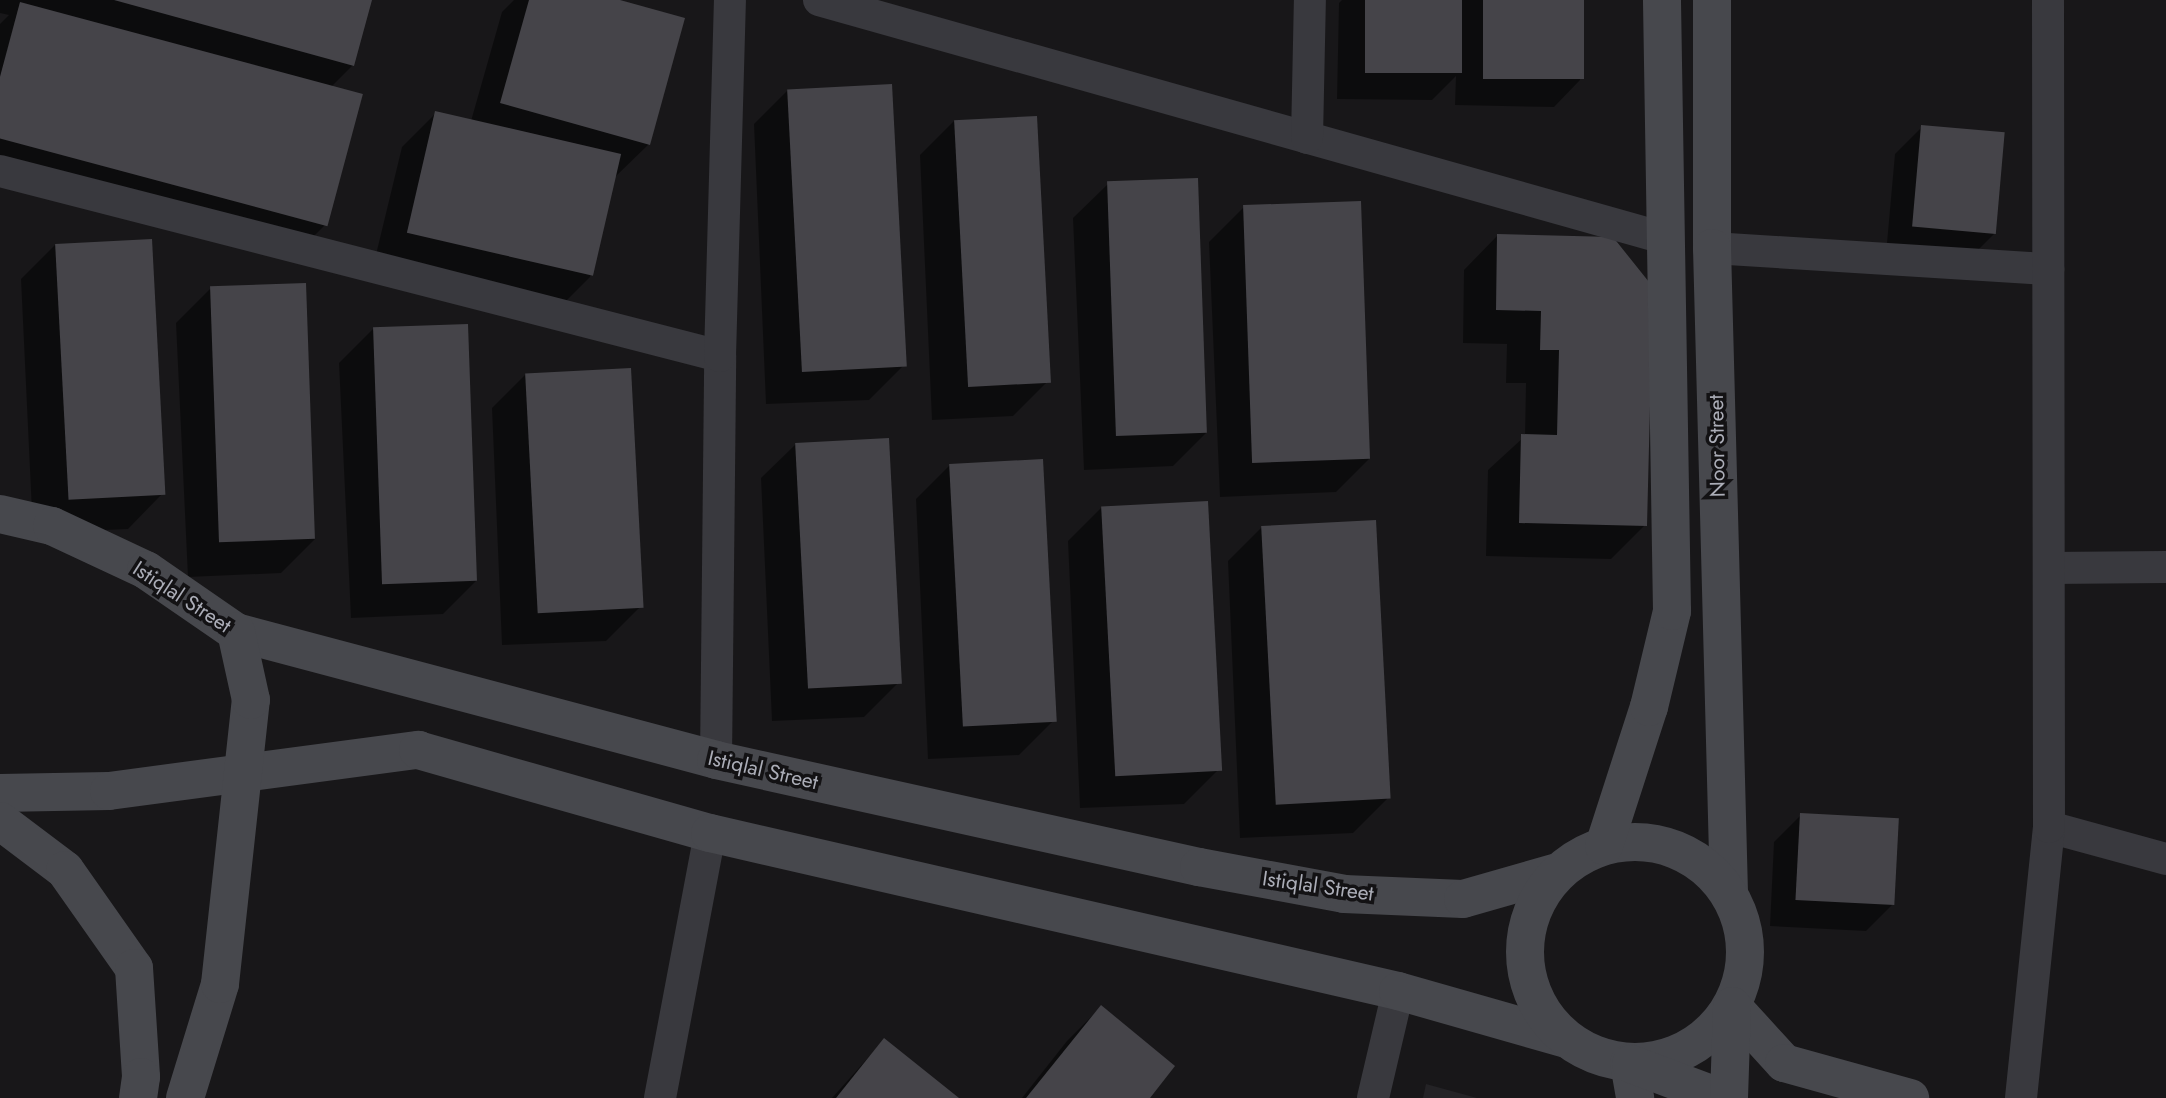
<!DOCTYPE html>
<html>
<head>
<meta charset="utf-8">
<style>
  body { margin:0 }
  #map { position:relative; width:2166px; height:1098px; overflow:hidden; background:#181719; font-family:Jost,sans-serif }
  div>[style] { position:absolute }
  .built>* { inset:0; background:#242326 }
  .shadow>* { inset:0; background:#0007 }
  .building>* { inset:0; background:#454449; transform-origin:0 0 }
  .street>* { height:32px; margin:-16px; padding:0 16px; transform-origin:16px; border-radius:16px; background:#39393e }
  .secondary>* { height:38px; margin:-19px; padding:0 19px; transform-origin:19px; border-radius:19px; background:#47484d }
  .secondary>.ring { margin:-19px; padding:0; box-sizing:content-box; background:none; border:38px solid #47484d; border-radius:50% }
  span { translate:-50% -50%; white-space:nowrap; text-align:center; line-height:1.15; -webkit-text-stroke:7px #131214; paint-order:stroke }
  .street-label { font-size:21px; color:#abadb7 }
</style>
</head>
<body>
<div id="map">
  <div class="built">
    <i style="clip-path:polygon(1426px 1084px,1477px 1098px,1423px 1098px)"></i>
  </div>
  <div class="shadow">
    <i style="clip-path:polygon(0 0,370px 0,353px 65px,331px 87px,327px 223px,293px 257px,0 177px,0 24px,9px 15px,0 13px)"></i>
    <i style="clip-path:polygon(514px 0,614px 0,649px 144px,614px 178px,590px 277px,556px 311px,373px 267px,402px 147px,436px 113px,471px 121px,502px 12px)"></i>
    <i style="clip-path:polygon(1342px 0,1582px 0,1580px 80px,1554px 107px,1455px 105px,1456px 76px,1432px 100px,1337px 99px,1339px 3px)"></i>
    <i style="clip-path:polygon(788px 90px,903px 366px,869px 400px,766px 404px,754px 124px)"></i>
    <i style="clip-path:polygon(954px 121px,1047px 382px,1013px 416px,932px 420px,920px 155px)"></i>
    <i style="clip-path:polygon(1922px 127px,1994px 234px,1967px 261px,1886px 254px,1895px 154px)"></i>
    <i style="clip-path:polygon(1108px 184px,1207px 432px,1173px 466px,1084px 470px,1073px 218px)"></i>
    <i style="clip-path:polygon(1243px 208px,1370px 458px,1336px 492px,1220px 497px,1209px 242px)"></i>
    <i style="clip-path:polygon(1498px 235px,1612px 238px,1645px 525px,1611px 559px,1486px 556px,1488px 470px,1525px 436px,1526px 383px,1506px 383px,1507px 344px,1463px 343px,1464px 270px)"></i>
    <i style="clip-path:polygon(55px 245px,162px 494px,128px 529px,33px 533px,21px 279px)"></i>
    <i style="clip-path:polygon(210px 289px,315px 539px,281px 573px,188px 577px,176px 323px)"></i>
    <i style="clip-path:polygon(373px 329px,477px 580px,443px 614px,351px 618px,339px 363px)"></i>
    <i style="clip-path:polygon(526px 374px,640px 607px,606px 641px,502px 645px,492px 408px)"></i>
    <i style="clip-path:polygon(796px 444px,898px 683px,864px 717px,772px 721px,761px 478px)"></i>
    <i style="clip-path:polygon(950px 465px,1053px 721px,1019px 755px,928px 759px,916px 499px)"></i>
    <i style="clip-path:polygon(1102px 507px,1218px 770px,1184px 804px,1080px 808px,1068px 541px)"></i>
    <i style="clip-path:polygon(1262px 527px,1387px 799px,1353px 833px,1240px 838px,1228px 561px)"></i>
    <i style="clip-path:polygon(1801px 815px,1893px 904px,1866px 931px,1770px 926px,1774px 842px)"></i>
    <i style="clip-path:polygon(1101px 1007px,1147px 1098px,1022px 1098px,1067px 1041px)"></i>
    <i style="clip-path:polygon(884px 1040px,956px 1098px,832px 1098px)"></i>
  </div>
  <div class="building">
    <i style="clip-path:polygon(114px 0,372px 0,354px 66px)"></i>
    <i style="clip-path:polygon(529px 0,620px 0,685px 18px,650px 145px,500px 103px)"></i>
    <i style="left:1365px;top:0;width:97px;height:73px"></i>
    <i style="left:1483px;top:0;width:101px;height:79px"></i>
    <i style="left:20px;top:2px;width:355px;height:137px;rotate:15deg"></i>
    <i style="left:892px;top:84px;width:283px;height:105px;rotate:87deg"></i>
    <i style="left:435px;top:111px;width:191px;height:125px;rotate:13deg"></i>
    <i style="left:1037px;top:116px;width:267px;height:83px;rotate:87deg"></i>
    <i style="left:1921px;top:125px;width:84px;height:102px;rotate:5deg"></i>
    <i style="left:1198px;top:178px;width:255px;height:91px;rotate:88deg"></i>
    <i style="left:1361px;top:201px;width:258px;height:118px;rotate:88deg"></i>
    <i style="clip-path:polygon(1497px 234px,1613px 237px,1653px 287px,1647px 526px,1519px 523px,1521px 434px,1557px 435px,1559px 350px,1540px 350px,1541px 311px,1496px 310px)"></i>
    <i style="left:152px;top:239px;width:256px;height:97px;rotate:87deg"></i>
    <i style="left:306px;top:283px;width:256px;height:96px;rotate:88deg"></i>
    <i style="left:468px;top:324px;width:257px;height:95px;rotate:88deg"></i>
    <i style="left:631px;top:368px;width:240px;height:106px;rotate:87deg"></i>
    <i style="left:889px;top:438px;width:246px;height:94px;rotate:87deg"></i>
    <i style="left:1043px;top:459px;width:263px;height:94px;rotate:87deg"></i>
    <i style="left:1208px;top:501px;width:270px;height:107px;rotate:87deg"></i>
    <i style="left:1376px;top:520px;width:279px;height:115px;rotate:87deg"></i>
    <i style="left:1800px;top:813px;width:99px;height:87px;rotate:3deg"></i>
    <i style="clip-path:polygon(1101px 1005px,1175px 1066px,1150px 1098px,1026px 1098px)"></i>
    <i style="clip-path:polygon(884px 1038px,959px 1098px,836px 1098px)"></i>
  </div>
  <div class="street">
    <i style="left:819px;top:0;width:878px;rotate:15.73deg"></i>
    <i style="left:1307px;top:138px;width:138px;rotate:-88.8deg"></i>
    <i style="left:0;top:171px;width:743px;rotate:14.41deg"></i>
    <i style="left:1712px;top:248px;width:337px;rotate:3.6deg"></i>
    <i style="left:2049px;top:568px;width:117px;rotate:-0.5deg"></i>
    <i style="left:716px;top:760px;width:404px;rotate:-89.4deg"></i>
    <i style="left:720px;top:356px;width:356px;rotate:-88.4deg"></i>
    <i style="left:2049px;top:827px;width:121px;rotate:15.3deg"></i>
    <i style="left:660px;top:1098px;width:270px;rotate:-79.3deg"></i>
    <i style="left:1373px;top:1098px;width:110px;rotate:-76.8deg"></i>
    <i style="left:2021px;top:1098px;width:272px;rotate:-84.1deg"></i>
    <i style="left:2049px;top:827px;width:827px;rotate:-90.07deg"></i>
  </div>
  <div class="secondary">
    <i style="left:1712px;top:0;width:248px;rotate:90deg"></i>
    <i style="left:1712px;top:248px;width:645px;rotate:88.49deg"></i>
    <i style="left:0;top:514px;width:53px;rotate:13deg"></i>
    <i style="left:52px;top:526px;width:104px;rotate:25.1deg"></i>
    <i style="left:146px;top:570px;width:109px;rotate:34.6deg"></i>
    <i style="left:236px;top:632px;width:497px;rotate:14.9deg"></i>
    <i style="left:716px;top:760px;width:495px;rotate:12.5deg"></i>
    <i style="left:1199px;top:867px;width:147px;rotate:10.5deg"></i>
    <i style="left:1344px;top:894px;width:119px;rotate:2.4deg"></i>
    <i style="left:1463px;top:899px;width:99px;rotate:-15.9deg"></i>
    <i style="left:0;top:793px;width:109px;rotate:-1.1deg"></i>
    <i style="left:109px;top:791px;width:312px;rotate:-7.6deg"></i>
    <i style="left:418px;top:750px;width:304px;rotate:15.9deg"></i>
    <i style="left:710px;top:833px;width:706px;rotate:12.93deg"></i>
    <i style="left:1398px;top:991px;width:175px;rotate:15.9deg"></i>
    <i style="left:0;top:821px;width:81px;rotate:37deg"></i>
    <i style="left:65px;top:870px;width:120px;rotate:54.9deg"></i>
    <i style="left:134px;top:968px;width:109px;rotate:86.3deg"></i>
    <i style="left:141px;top:1077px;width:21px;rotate:98deg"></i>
    <i class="ring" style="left:1525px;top:842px;width:182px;height:182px"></i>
    <i style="left:1604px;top:846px;width:146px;rotate:-72.1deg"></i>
    <i style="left:1649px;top:707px;width:99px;rotate:-76.5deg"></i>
    <i style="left:1672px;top:611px;width:611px;rotate:-90.94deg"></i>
    <i style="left:1732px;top:1006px;width:77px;rotate:47.6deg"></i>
    <i style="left:1784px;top:1063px;width:131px;rotate:15.5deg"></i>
    <i style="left:1629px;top:1063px;width:36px;rotate:80deg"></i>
    <i style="left:1631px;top:1064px;width:97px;rotate:20.5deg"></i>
    <i style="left:185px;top:1098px;width:119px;rotate:-72.9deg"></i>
    <i style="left:220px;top:984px;width:286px;rotate:-83.8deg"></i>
    <i style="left:251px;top:700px;width:70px;rotate:-102.4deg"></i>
    <i style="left:1729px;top:1098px;width:92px;rotate:-88.1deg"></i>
  </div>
  <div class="street-label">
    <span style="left:1717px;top:446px;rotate:-91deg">Noor Street</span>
    <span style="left:182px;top:597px;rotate:33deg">Istiqlal Street</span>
    <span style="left:763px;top:770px;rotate:13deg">Istiqlal Street</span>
    <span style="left:1318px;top:886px;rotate:8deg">Istiqlal Street</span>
  </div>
</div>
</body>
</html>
